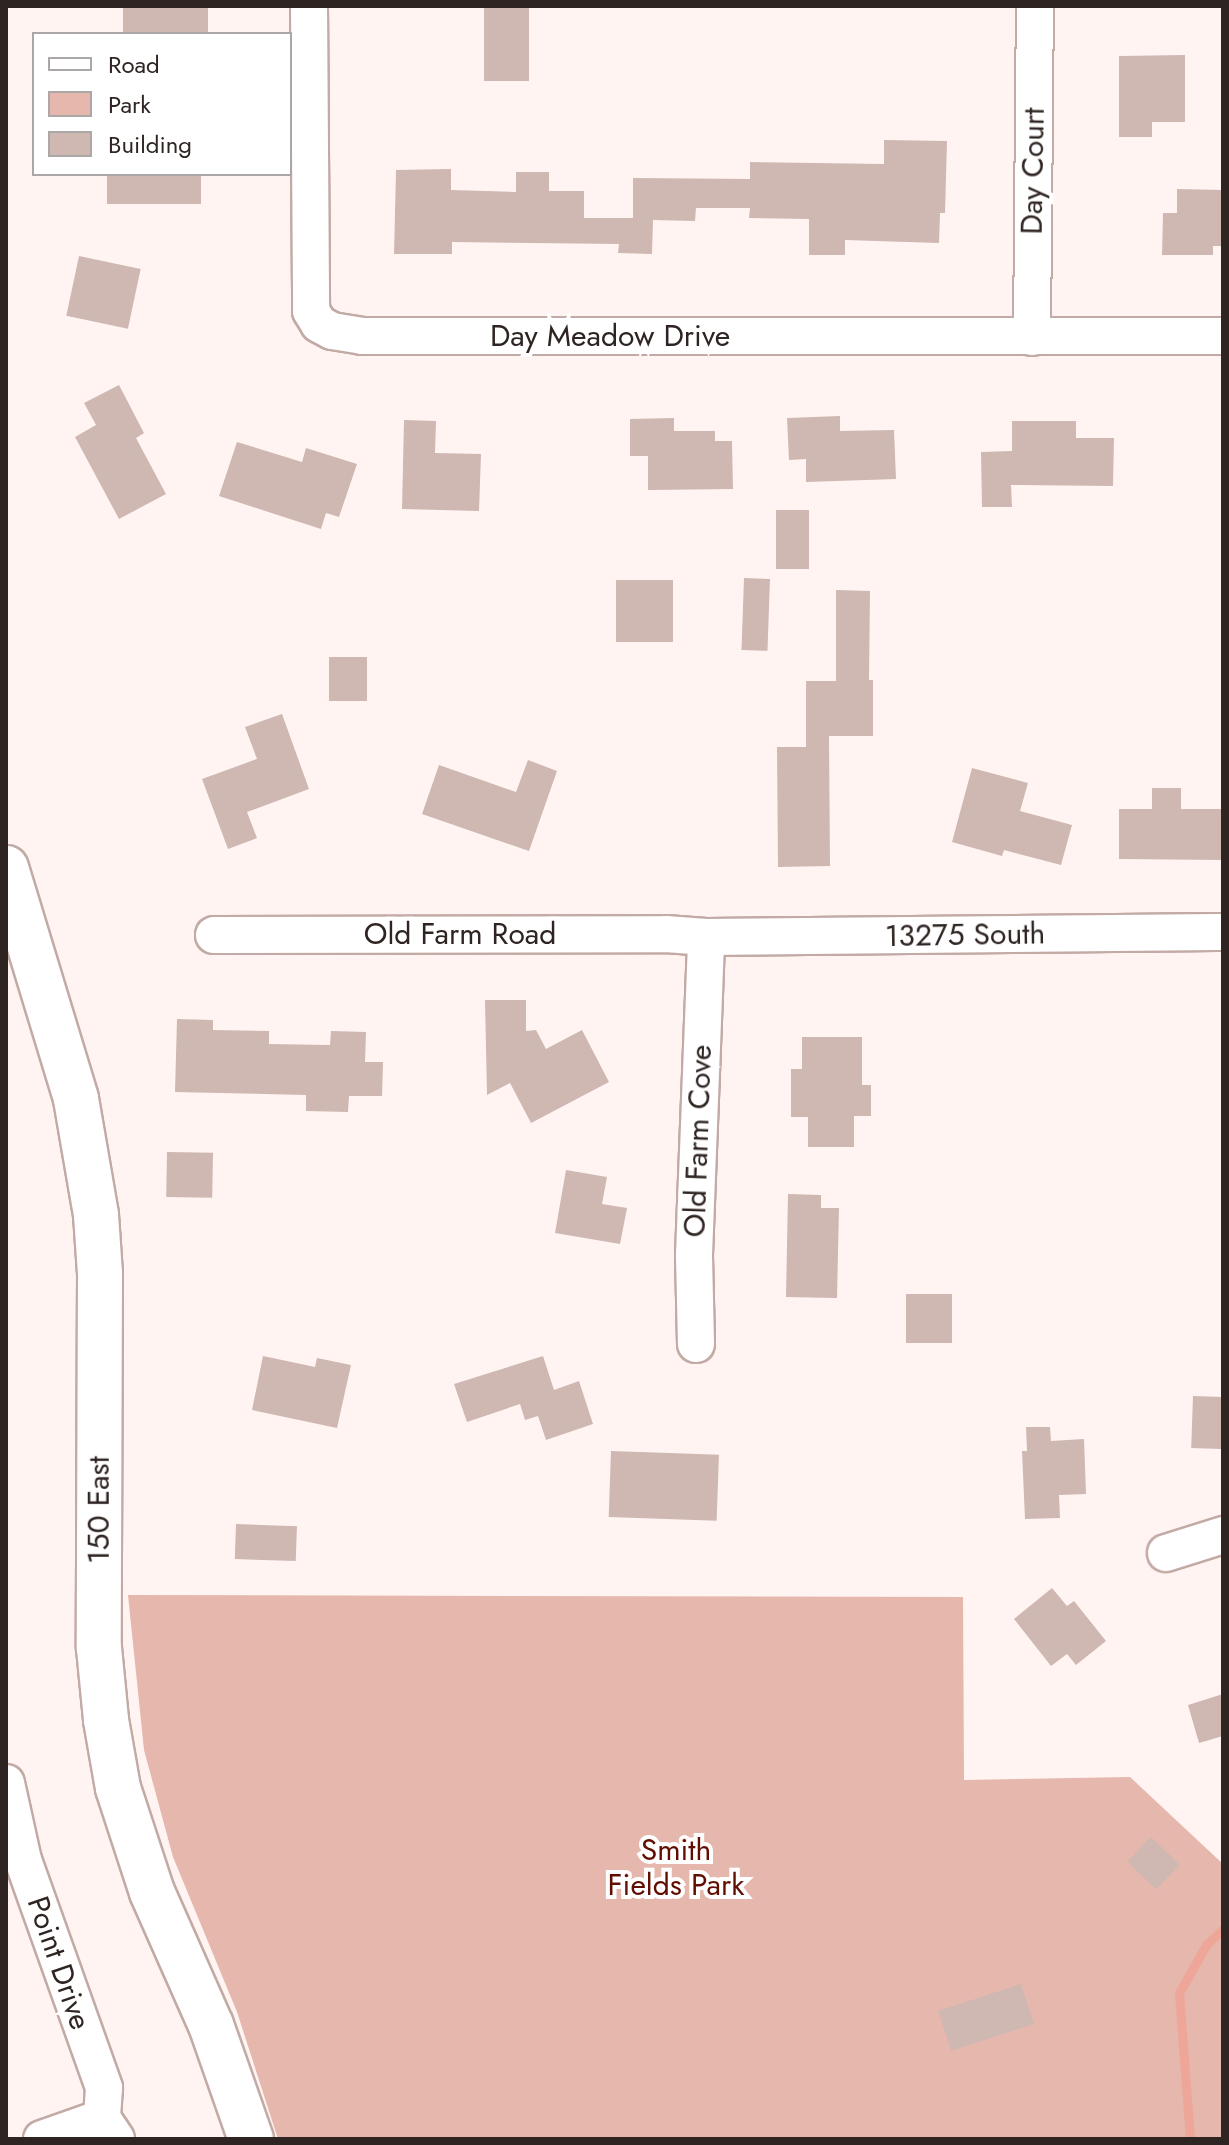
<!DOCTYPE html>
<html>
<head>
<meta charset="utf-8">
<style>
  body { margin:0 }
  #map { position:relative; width:1229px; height:2145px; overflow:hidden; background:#fff4f2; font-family:Jost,sans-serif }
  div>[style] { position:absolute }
  .green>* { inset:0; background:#e5b7ad }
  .stream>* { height:9px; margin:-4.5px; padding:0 4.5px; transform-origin:4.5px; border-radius:4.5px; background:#eda697 }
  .building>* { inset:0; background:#cfb7b2; transform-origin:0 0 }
  .roads { filter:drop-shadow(2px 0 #c2aaa5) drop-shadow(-2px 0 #c2aaa5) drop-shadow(0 2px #c2aaa5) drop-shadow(0 -2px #c2aaa5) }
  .street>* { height:36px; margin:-18px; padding:0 18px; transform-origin:18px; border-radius:18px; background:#fff }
  .secondary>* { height:44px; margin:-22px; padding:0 22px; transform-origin:22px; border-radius:22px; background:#fff }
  span { translate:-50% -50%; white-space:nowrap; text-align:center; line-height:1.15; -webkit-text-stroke:8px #fff; paint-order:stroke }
  .street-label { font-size:30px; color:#2e2422 }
  .park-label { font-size:30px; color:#600e01 }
  .frame { position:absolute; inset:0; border:8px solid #2e2422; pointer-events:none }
  .legend { position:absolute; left:32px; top:32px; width:260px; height:144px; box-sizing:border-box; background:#fff; border:2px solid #aba7a7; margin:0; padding:10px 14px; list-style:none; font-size:24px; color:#2e2422 }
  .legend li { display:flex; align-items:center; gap:16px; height:40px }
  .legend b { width:40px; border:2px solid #aba7a7 }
</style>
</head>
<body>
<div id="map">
  <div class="green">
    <i style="clip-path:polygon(128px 1595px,963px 1597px,964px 1780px,1130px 1777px,1223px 1864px,1223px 2139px,278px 2139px,237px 2012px,173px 1857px,144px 1750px)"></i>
  </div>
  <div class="stream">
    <i style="left:1190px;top:2139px;width:146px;rotate:-94.3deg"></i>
    <i style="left:1179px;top:1993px;width:55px;rotate:-60.6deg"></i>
    <i style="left:1206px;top:1945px;width:23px;rotate:-43deg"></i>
  </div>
  <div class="building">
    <i style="left:123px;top:6px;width:85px;height:28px"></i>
    <i style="left:484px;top:8px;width:45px;height:73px"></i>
    <i style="clip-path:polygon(1185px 55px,1185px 122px,1152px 122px,1152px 137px,1119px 137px,1119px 56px)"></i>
    <i style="clip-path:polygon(884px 140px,947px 141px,945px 213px,940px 213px,939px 243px,845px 240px,845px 255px,809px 255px,809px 219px,749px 218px,750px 208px,696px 208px,695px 221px,653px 220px,652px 254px,618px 253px,619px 244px,452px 242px,452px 254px,394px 254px,396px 170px,451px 169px,451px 190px,516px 192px,516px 172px,549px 172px,549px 191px,584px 191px,584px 218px,633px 218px,633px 178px,750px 179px,750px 162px,884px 164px)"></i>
    <i style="left:107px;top:174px;width:94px;height:30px"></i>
    <i style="clip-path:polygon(1177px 189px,1223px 190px,1223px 246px,1213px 246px,1213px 255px,1162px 255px,1163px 213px,1177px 213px)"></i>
    <i style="left:79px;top:256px;width:63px;height:61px;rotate:12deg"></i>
    <i style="clip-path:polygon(119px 385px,144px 433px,136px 438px,166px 494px,119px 519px,75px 437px,96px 425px,84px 403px)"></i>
    <i style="clip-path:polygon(840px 416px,840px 431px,894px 430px,896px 479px,806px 482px,806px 459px,789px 460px,787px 418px)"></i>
    <i style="clip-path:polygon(674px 418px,674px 431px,715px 431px,715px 441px,732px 441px,733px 489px,648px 490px,648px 456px,630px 456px,630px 419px)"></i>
    <i style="clip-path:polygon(404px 420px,436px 421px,435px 453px,481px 454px,479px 511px,402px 509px)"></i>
    <i style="clip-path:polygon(1012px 421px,1076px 421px,1076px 438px,1114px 438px,1113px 486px,1011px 485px,1012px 507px,982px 507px,981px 452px,1012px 451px)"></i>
    <i style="clip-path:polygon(237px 442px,302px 462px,306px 448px,357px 464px,339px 517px,326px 513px,321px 529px,219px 496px)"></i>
    <i style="left:776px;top:510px;width:33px;height:59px"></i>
    <i style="left:744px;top:578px;width:26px;height:72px;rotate:2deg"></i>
    <i style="left:616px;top:580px;width:57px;height:62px"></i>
    <i style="clip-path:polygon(836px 590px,870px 591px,869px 680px,873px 680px,873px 736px,829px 736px,830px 866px,778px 867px,777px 747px,806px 747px,806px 681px,836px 681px)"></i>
    <i style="left:329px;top:657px;width:38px;height:44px"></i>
    <i style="clip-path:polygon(282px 714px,309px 789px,247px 812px,257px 838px,228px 849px,202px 779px,257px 759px,245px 727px)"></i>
    <i style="clip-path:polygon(528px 760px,557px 771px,529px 851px,422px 814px,439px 765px,516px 792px)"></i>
    <i style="clip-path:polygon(972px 768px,1028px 783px,1020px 811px,1072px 825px,1061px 865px,1004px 850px,1002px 856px,952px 842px)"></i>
    <i style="clip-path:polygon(1152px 788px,1181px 788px,1181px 809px,1223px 809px,1222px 860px,1119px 859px,1119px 809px,1152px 809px)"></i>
    <i style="clip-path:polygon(485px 1000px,526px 1000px,526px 1031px,536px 1030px,546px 1049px,582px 1030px,609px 1082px,531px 1123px,510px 1083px,487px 1095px)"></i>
    <i style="clip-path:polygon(177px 1019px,213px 1020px,213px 1030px,269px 1031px,269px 1044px,330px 1045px,331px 1031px,366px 1032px,365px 1062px,383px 1062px,382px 1096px,349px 1096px,348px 1112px,306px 1111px,306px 1095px,175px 1092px)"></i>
    <i style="clip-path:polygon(802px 1037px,862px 1037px,862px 1085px,871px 1085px,871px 1116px,854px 1116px,854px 1147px,808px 1147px,808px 1117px,791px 1117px,791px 1069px,802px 1069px)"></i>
    <i style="left:167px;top:1152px;width:46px;height:45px;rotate:1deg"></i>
    <i style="clip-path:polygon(566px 1170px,607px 1177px,602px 1204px,627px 1208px,620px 1244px,555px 1233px)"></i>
    <i style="clip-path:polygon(788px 1194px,821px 1195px,821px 1208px,839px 1208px,837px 1298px,786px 1297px)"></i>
    <i style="left:906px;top:1294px;width:46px;height:49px"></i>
    <i style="clip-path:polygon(263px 1356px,315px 1367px,317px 1358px,351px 1365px,337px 1428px,252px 1410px)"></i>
    <i style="clip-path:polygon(543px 1356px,554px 1390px,579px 1381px,593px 1424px,546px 1440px,538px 1416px,525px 1420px,520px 1404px,467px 1422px,454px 1384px)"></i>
    <i style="left:1193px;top:1396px;width:30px;height:52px;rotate:2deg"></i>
    <i style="clip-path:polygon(1026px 1427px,1050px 1427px,1051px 1441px,1084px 1439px,1086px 1494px,1059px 1495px,1060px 1518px,1025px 1519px,1022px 1451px,1027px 1451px)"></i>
    <i style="left:611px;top:1451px;width:108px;height:66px;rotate:2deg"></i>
    <i style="left:236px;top:1524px;width:61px;height:35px;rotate:2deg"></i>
    <i style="clip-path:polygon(1052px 1588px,1067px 1606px,1074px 1601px,1106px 1641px,1076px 1665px,1067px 1654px,1051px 1666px,1014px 1619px)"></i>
    <i style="clip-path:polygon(1223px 1694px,1223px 1736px,1199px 1743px,1188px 1705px)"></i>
    <i style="left:1151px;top:1837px;width:40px;height:34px;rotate:44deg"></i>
    <i style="left:1021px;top:1984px;width:42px;height:87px;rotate:72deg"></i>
  </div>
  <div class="roads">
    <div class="street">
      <i style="left:309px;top:6px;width:305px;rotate:89.6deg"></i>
      <i style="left:311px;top:311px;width:15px;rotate:58deg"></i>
      <i style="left:319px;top:324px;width:15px;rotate:28deg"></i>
      <i style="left:332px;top:331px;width:30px;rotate:9deg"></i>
      <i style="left:362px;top:336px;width:861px"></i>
      <i style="left:1032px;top:337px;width:331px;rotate:-89.5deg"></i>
      <i style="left:214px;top:935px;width:452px;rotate:-0.1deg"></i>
      <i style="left:666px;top:934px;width:40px;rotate:4.3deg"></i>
      <i style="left:706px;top:937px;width:517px;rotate:-0.55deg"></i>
      <i style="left:696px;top:1344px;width:89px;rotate:-91.3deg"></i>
      <i style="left:694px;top:1255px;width:318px;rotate:-87.8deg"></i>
      <i style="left:1166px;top:1553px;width:60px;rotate:-17.5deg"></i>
      <i style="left:6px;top:1783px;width:79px;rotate:77.6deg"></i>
      <i style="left:23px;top:1860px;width:242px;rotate:70.4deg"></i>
      <i style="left:104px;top:2088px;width:30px;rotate:94deg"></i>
      <i style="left:102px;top:2118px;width:25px;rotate:56deg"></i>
      <i style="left:42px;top:2139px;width:64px;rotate:-19.3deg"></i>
    </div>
    <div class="secondary">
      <i style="left:6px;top:868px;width:241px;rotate:73.1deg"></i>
      <i style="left:76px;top:1099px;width:118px;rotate:80.2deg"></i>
      <i style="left:96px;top:1215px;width:58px;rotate:86.1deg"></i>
      <i style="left:100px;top:1273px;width:375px;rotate:90.2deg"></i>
      <i style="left:99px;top:1648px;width:72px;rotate:84.4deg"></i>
      <i style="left:106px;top:1720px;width:69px;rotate:80deg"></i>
      <i style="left:118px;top:1788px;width:109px;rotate:71.9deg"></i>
      <i style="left:152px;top:1892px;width:145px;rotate:66.1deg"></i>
      <i style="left:211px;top:2025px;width:121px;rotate:70.7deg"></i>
    </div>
  </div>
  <div class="street-label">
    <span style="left:1033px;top:171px;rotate:-89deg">Day Court</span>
    <span style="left:610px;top:336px">Day Meadow Drive</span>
    <span style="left:460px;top:934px">Old Farm Road</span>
    <span style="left:965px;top:935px;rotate:-1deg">13275 South</span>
    <span style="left:698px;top:1141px;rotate:-88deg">Old Farm Cove</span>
    <span style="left:99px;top:1510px;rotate:-90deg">150 East</span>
    <span style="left:59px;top:1963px;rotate:71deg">Point Drive</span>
  </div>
  <div class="park-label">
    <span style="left:676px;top:1867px">Smith<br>Fields Park</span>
  </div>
  <div class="frame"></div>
  <ul class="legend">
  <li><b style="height:10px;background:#fff"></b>Road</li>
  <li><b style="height:22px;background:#e5b7ad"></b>Park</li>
  <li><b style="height:22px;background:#cfb7b2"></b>Building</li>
  </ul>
</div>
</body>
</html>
